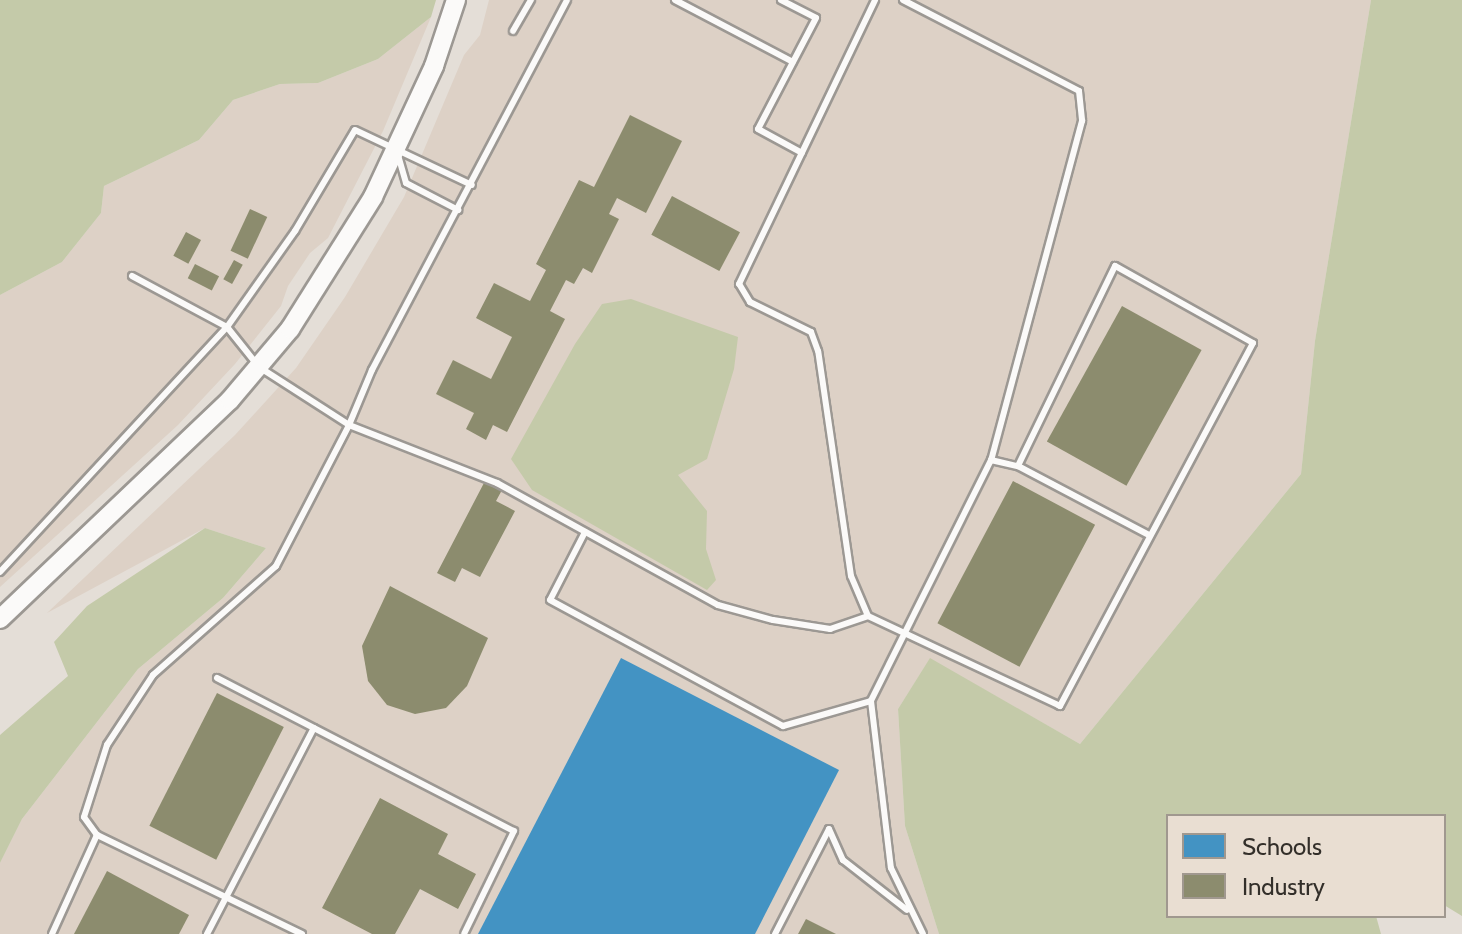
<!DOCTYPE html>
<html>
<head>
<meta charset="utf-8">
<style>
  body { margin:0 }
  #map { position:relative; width:1462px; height:934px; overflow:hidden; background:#e4ded7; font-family:Cabin,sans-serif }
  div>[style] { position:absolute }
  .built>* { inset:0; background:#ddd1c6 }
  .forest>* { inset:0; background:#c4caa9 }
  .schools>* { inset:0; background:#4393c3 }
  .industry>* { inset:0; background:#8c8c6e; transform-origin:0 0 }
  .roads { filter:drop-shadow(2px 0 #9c9893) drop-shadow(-2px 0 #9c9893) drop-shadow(0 2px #9c9893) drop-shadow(0 -2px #9c9893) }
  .lane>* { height:6px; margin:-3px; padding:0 3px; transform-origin:3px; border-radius:3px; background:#fbfaf9 }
  .secondary>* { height:18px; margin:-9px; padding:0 9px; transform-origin:9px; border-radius:9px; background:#fbfaf9 }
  span { translate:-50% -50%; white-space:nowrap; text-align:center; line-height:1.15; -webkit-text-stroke:8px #e9ded2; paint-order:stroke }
  .legend { position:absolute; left:1166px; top:814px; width:280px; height:104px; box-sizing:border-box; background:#e9ded2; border:2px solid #a0988f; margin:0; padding:10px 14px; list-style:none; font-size:24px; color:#332f2a }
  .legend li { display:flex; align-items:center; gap:16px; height:40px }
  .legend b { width:40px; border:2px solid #a0988f }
</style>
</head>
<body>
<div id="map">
  <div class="built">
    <i style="clip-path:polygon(489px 0,1371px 0,1315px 341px,1301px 474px,1080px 744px,930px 659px,898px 709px,905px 826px,939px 934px,0 934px,0 863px,22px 819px,138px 669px,223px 598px,266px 548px,205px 528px,47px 613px,235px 435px,296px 368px,345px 297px,404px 197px,464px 55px,480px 35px)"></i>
    <i style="clip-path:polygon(431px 17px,383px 131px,328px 238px,310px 253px,288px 286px,281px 306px,235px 364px,178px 425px,0 587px,0 295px,62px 262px,101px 213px,104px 186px,199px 140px,233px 100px,280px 84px,318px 83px,378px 59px)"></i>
  </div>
  <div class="forest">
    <i style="clip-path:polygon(0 0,436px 0,431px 17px,378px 59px,318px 83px,280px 84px,233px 100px,199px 140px,104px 186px,101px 213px,62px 262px,0 295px)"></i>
    <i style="clip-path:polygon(1371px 0,1462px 0,1462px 916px,1444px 905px,1444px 816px,1168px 816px,1168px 916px,1376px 916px,1381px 934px,939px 934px,905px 826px,898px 709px,930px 658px,1080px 744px,1301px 474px,1315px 341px)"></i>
    <i style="clip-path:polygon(631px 299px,738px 337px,734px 369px,707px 459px,678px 475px,707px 511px,706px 549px,716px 580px,707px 590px,532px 490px,511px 459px,575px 344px,602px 304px)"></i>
    <i style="clip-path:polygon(205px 528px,266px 548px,223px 598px,138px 669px,22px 819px,0 863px,0 735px,68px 676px,54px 642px,87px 606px)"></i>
  </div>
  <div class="schools">
    <i style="clip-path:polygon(621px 658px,839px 770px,755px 934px,478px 934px)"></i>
  </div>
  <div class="industry">
    <i style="clip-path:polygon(630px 115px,682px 141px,646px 213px,617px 198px,609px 214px,619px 219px,592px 273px,583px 268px,574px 284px,566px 280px,550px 311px,565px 319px,507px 432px,493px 425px,486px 440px,466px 429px,474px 413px,436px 394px,453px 360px,491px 379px,512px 337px,476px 318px,494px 283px,530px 301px,546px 270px,536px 264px,579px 180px,594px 187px)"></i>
    <i style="left:672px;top:196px;width:77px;height:44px;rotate:28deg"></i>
    <i style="left:250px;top:209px;width:19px;height:46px;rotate:25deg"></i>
    <i style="left:186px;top:232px;width:17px;height:27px;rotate:28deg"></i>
    <i style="left:234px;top:260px;width:10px;height:22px;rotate:29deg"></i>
    <i style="left:195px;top:264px;width:27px;height:16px;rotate:27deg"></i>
    <i style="left:1122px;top:306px;width:91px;height:155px;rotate:29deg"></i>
    <i style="clip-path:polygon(485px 481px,502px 490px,496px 501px,515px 511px,480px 577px,462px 568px,455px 582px,437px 573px)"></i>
    <i style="left:1013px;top:481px;width:93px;height:161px;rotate:28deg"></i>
    <i style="clip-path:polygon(390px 586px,488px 638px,467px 686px,446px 708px,415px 714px,387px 705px,368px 681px,362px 646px)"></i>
    <i style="left:217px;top:693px;width:75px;height:149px;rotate:27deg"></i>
    <i style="clip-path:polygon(380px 798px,448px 834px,438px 854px,476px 874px,458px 909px,420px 889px,395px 934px,372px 934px,322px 908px)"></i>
    <i style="clip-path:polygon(107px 871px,189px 915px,179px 934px,74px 934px)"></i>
    <i style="clip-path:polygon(806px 919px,836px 934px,798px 934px)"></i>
  </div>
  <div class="roads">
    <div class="lane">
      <i style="left:675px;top:0;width:133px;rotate:27.7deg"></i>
      <i style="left:781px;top:0;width:39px;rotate:27deg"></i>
      <i style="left:816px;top:18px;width:125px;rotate:117.6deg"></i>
      <i style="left:758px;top:129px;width:50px;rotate:28.6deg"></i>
      <i style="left:903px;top:0;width:198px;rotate:27.3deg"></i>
      <i style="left:1079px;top:91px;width:30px;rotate:84deg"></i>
      <i style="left:1082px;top:121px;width:351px;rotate:105deg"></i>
      <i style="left:991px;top:460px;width:269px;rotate:116.5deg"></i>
      <i style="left:871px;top:701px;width:168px;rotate:83.2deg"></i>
      <i style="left:891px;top:868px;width:73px;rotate:64.1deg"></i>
      <i style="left:513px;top:31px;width:36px;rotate:-60deg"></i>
      <i style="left:398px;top:155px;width:29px;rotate:74deg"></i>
      <i style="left:406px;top:183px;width:59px;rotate:27.4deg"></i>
      <i style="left:132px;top:276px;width:108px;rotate:28.2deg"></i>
      <i style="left:227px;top:327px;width:51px;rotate:51.3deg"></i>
      <i style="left:259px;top:367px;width:107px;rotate:32.8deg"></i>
      <i style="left:349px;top:425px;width:159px;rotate:21.4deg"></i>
      <i style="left:497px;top:483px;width:252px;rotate:28.9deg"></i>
      <i style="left:718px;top:605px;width:57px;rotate:15.3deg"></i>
      <i style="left:773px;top:620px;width:58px;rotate:9deg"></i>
      <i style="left:830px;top:629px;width:40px;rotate:-18.9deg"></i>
      <i style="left:868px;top:616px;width:212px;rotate:25.1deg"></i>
      <i style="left:1060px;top:706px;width:411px;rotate:-62deg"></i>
      <i style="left:1253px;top:343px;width:158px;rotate:-150.8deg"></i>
      <i style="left:1115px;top:266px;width:222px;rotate:115.9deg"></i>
      <i style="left:991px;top:460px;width:28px;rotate:13deg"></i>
      <i style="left:1018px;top:466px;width:148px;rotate:27.8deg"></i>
      <i style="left:585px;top:532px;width:76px;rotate:117.2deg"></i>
      <i style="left:550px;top:600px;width:265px;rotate:28.4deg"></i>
      <i style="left:783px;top:726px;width:91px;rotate:-15.9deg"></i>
      <i style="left:0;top:572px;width:334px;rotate:-47.2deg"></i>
      <i style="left:227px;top:327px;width:118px;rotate:-54.7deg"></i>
      <i style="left:295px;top:231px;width:117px;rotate:-59.3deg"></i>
      <i style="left:355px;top:130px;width:129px;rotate:25.2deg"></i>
      <i style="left:868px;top:616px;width:43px;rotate:-113deg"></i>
      <i style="left:851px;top:576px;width:227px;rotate:-98.3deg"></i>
      <i style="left:818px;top:351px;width:20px;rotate:-110deg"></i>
      <i style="left:811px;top:332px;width:68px;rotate:-153.8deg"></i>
      <i style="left:750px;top:302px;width:21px;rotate:-121deg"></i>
      <i style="left:739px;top:284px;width:315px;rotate:-64.4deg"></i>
      <i style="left:217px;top:678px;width:334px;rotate:27.3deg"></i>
      <i style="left:514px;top:831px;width:114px;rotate:115.9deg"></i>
      <i style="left:52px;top:934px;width:109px;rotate:-65.6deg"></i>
      <i style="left:207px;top:934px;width:232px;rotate:-62.6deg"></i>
      <i style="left:302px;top:934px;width:228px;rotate:-154.2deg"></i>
      <i style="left:97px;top:835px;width:22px;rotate:-126deg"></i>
      <i style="left:84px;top:817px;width:76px;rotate:-72.3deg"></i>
      <i style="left:107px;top:745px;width:84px;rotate:-56.7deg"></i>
      <i style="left:153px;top:675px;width:164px;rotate:-41.5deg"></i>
      <i style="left:276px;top:566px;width:159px;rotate:-62.6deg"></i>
      <i style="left:349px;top:425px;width:60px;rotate:-67.3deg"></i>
      <i style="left:372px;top:370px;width:418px;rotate:-62.2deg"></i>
      <i style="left:775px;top:934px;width:118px;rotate:-62.8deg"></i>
      <i style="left:829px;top:829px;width:34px;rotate:66deg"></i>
      <i style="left:843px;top:860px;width:81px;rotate:38deg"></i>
    </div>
    <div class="secondary">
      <i style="left:0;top:619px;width:318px;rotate:-43.6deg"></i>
      <i style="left:230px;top:400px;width:93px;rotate:-49.8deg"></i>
      <i style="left:290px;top:329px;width:156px;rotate:-57.8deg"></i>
      <i style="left:373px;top:197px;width:145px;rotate:-65deg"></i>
      <i style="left:434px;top:66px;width:70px;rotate:-71.6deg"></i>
    </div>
  </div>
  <ul class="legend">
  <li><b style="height:22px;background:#4393c3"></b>Schools</li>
  <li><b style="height:22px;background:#8c8c6e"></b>Industry</li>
  </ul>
</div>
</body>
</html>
